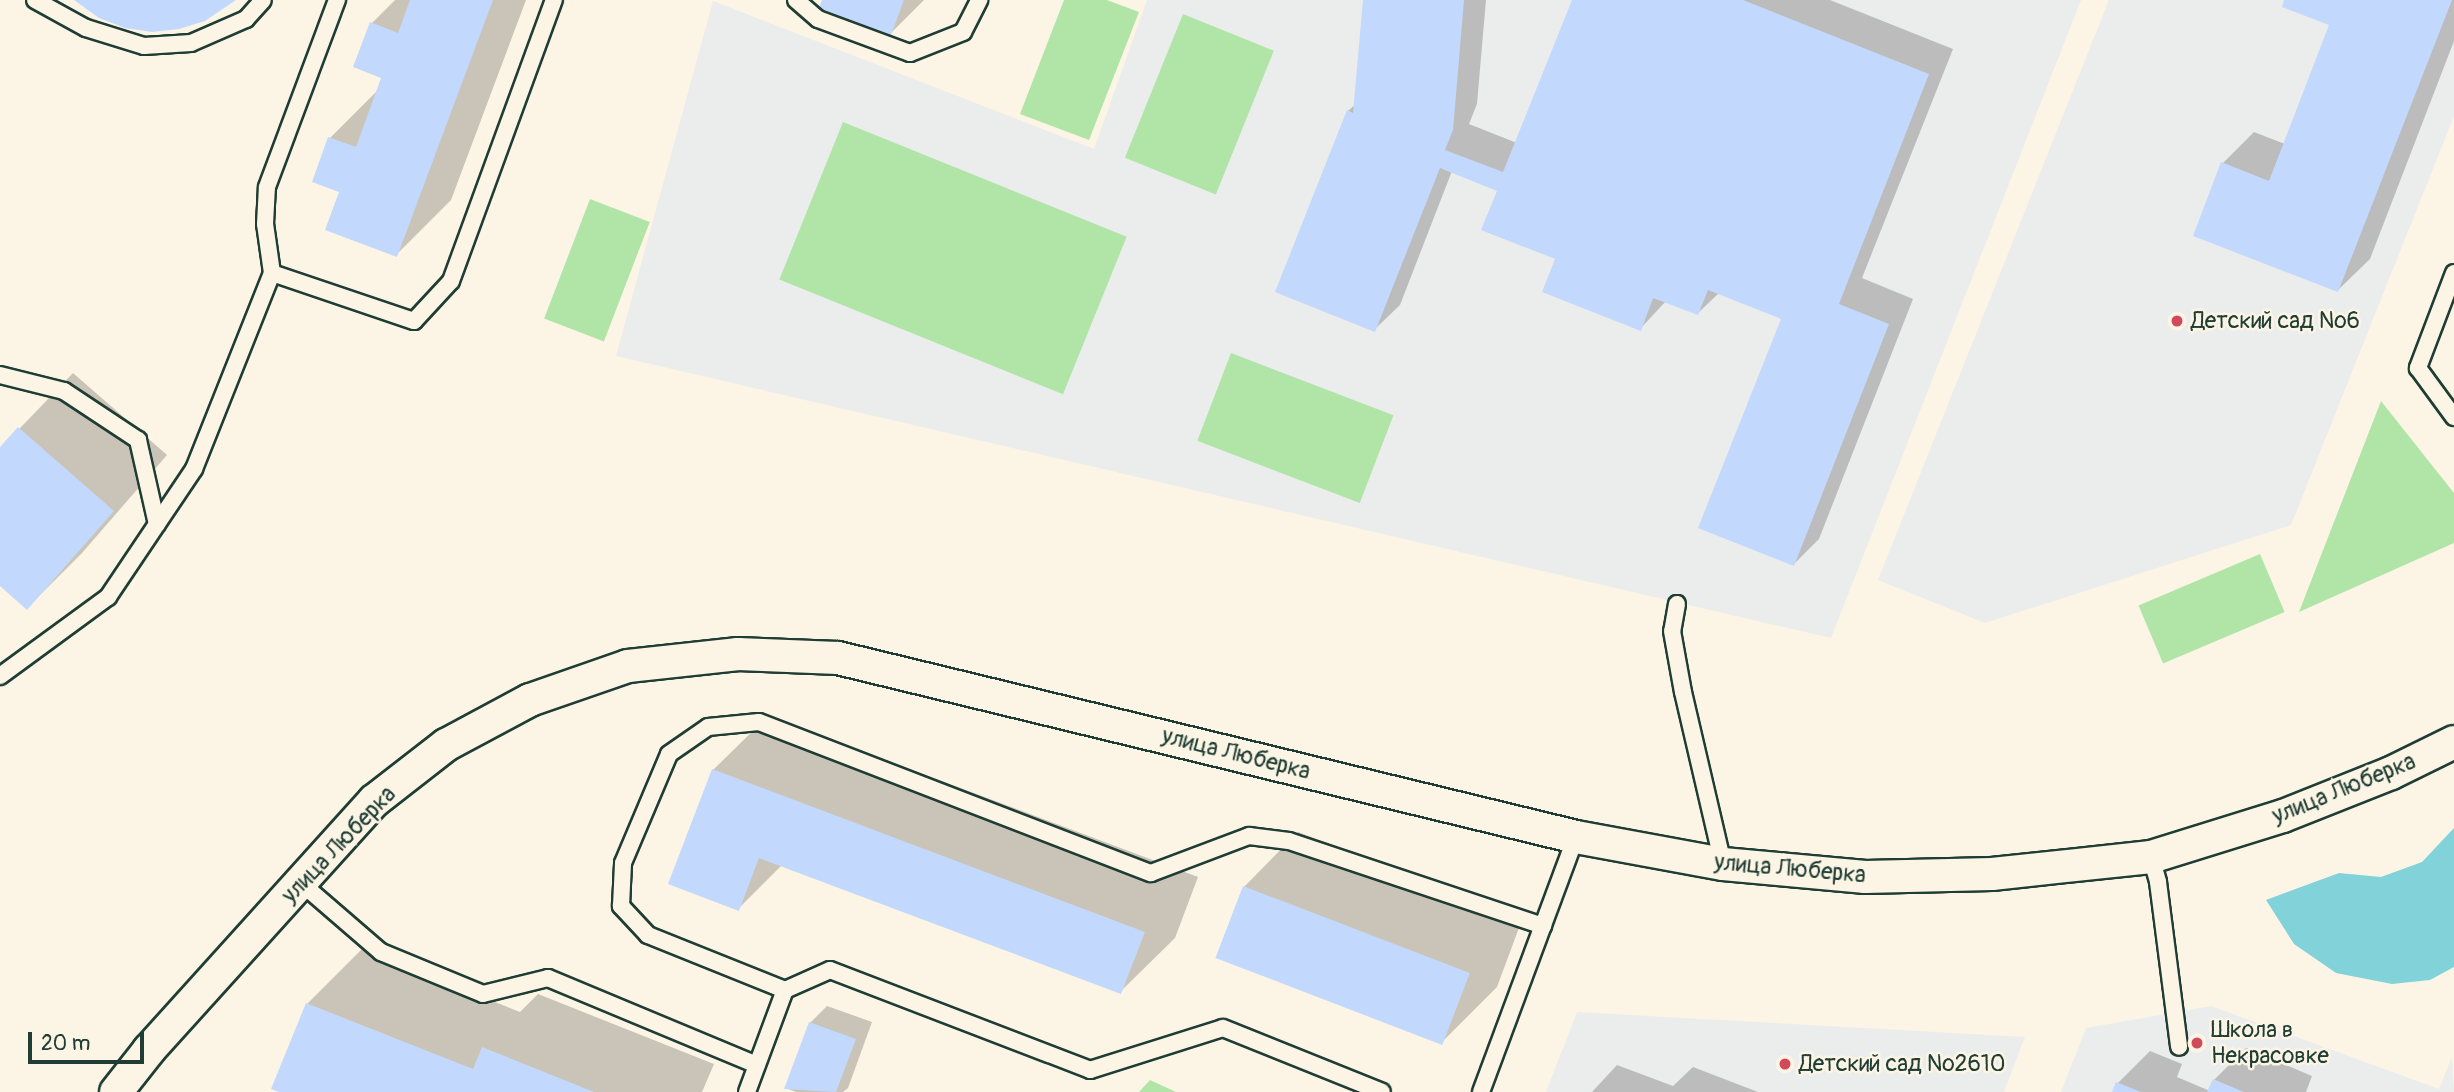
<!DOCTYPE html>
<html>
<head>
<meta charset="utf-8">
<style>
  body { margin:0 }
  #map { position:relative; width:2454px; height:1092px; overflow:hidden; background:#fcf5e5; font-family:Pangolin,sans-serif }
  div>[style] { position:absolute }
  .built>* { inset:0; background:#ebecec }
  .green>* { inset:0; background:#b0e5a7; transform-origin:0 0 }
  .water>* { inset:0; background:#82d3d9 }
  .shadow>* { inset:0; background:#0003 }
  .building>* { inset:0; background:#c2d8fd; transform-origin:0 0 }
  .roads { filter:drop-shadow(2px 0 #1f3d34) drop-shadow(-2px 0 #1f3d34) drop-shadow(0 2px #1f3d34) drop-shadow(0 -2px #1f3d34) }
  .service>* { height:16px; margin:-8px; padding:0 8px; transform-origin:8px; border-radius:8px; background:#fcf5e5 }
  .minor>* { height:32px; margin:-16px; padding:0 16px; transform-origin:16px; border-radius:16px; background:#fcf5e5 }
  .dots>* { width:19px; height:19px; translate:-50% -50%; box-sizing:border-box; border:4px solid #fcf5e5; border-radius:50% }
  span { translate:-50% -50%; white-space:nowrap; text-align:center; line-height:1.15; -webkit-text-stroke:5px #fcf5e5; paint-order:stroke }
  .poi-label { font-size:23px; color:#1f3d34 }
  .left { translate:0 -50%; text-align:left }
  .street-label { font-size:23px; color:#1f3d34 }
  .scale { position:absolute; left:28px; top:1032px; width:116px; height:32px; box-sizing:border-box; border:4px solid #1f3d34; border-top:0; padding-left:9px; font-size:21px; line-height:24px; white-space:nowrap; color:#1f3d34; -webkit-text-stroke:5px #fcf5e5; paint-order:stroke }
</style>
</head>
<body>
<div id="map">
  <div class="built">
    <i style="clip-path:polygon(1147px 0,2081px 0,1831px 638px,616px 356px,713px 1px,1094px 149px)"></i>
    <i style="clip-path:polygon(2109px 0,2454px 0,2454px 116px,2291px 525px,1985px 623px,1878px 580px)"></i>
    <i style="clip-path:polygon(2211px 1006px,2439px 1089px,2452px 1057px,2454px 1092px,2061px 1092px,2086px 1028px)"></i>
    <i style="clip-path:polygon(1577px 1012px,2025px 1037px,2004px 1092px,1546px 1092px)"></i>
  </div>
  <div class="green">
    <i style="clip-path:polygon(1064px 0,1107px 0,1139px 12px,1089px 140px,1020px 114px)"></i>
    <i style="left:1183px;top:14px;width:98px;height:155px;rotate:22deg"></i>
    <i style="left:843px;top:122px;width:306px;height:170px;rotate:22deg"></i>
    <i style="left:590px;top:199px;width:64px;height:128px;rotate:21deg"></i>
    <i style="left:1231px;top:353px;width:174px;height:94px;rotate:21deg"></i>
    <i style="clip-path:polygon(2381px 401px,2454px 493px,2454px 543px,2299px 612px)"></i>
    <i style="left:2260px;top:554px;width:63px;height:132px;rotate:67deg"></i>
    <i style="clip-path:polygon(1150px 1080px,1176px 1092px,1139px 1092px)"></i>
  </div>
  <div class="water">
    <i style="clip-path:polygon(2454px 828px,2454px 967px,2430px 980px,2392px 984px,2336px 973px,2294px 944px,2266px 900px,2339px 873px,2381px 877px,2422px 862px)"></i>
  </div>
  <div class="shadow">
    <i style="clip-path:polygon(395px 0,526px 0,451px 200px,396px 255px,341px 191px,330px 138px,379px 89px,384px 77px,372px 23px)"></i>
    <i style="clip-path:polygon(824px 0,924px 0,891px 33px)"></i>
    <i style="clip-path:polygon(1365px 0,1486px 0,1477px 104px,1469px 124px,1517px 143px,1573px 0,1830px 0,1953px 49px,1862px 278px,1913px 299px,1819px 539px,1794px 564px,1783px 318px,1719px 293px,1698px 313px,1666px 301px,1640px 329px,1557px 258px,1499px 190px,1452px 171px,1400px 305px,1375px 329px,1348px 111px,1356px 104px)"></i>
    <i style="clip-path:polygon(2286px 0,2454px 0,2454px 41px,2370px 259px,2338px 290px,2223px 163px,2254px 132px,2285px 144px,2331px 24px)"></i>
    <i style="clip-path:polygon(73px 373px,167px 455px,82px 553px,27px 608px,0 584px,0 449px)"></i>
    <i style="clip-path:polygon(768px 716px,1198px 877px,1175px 938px,1120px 992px,782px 865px,738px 909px,713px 770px)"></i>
    <i style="clip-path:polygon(1298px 832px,1523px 917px,1497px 987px,1442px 1042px,1244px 887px)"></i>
    <i style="clip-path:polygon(362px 949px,520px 1012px,538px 994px,714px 1064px,702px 1092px,283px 1092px,307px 1004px)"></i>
    <i style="clip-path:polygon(827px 1006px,872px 1022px,848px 1088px,843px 1092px,796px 1092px,786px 1088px,810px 1023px)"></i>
    <i style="clip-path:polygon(2246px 1048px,2312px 1076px,2306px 1092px,2114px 1092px,2118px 1083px,2150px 1051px,2182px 1064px,2177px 1077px,2210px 1091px,2214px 1080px)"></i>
    <i style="clip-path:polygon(1617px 1065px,1673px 1086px,1693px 1067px,1758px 1092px,1592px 1092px)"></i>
  </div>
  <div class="building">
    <i style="clip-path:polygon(74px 0,236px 0,205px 21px,179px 29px,152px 32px,125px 28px,99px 18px)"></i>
    <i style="clip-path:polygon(410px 0,493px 0,397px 257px,325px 230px,339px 192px,312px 182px,328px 137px,356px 147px,381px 78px,353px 67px,370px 22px,398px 33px)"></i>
    <i style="clip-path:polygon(822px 0,904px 0,891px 35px,819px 8px)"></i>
    <i style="clip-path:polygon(1363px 0,1464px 0,1453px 130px,1445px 150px,1503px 172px,1572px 0,1743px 0,1929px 74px,1839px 304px,1889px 324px,1794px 566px,1698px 528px,1781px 319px,1708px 290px,1698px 315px,1653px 298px,1641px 331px,1542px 292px,1555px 259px,1481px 230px,1497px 191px,1440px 168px,1375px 332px,1275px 292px,1347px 110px,1353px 113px)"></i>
    <i style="clip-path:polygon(2284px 0,2452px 0,2338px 292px,2193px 236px,2221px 162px,2269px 181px,2329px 25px,2282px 7px)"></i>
    <i style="clip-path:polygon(18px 427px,114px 511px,27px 610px,0 586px,0 447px)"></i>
    <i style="clip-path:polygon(712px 769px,1145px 932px,1121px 994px,759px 858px,739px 911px,668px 884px)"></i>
    <i style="left:1243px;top:886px;width:243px;height:77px;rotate:21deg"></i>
    <i style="clip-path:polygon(306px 1003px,473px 1069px,482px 1047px,594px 1092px,279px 1092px,271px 1089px)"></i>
    <i style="clip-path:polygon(809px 1022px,856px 1039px,836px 1092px,784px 1089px)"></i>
    <i style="clip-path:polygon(2213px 1079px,2244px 1092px,2207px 1092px)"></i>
    <i style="clip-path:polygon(2116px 1082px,2141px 1092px,2112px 1092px)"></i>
  </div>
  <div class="roads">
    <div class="service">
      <i style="left:35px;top:0;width:58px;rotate:28.8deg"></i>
      <i style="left:86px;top:28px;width:61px;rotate:17.2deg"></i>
      <i style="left:144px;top:46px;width:47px;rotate:-3.7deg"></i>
      <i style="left:191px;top:43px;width:60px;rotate:-23.6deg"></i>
      <i style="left:246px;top:19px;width:25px;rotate:-48deg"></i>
      <i style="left:796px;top:0;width:29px;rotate:41deg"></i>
      <i style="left:818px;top:19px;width:98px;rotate:20.3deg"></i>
      <i style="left:910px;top:53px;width:57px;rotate:-21.6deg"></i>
      <i style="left:963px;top:32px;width:36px;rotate:-63deg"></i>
      <i style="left:272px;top:273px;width:150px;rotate:18.7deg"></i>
      <i style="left:414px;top:321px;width:54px;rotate:-47.2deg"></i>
      <i style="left:451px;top:281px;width:299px;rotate:-69.9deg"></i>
      <i style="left:2454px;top:273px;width:102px;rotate:110.8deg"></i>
      <i style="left:2418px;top:368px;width:61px;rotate:53.7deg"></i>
      <i style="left:0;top:375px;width:66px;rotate:14deg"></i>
      <i style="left:64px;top:391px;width:89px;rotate:33.5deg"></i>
      <i style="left:138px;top:440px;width:86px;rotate:77.3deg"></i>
      <i style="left:1677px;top:604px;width:27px;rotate:100deg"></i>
      <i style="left:1672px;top:631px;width:62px;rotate:79.8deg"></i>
      <i style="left:1683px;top:692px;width:177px;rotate:76.9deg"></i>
      <i style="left:0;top:676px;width:134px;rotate:-36.2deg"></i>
      <i style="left:108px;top:597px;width:154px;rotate:-56.1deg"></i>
      <i style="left:194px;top:469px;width:211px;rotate:-68.3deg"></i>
      <i style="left:272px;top:273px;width:49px;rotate:-98.1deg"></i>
      <i style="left:265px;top:224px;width:37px;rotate:-87deg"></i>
      <i style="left:267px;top:187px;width:200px;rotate:-69.5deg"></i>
      <i style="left:2151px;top:857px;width:26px;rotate:74deg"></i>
      <i style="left:2158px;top:882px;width:166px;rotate:82.7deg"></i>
      <i style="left:301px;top:883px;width:106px;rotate:40.8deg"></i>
      <i style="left:381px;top:952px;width:110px;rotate:22.4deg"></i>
      <i style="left:483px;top:994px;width:67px;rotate:-13.8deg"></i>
      <i style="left:548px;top:978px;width:226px;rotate:22.6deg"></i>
      <i style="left:785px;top:990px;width:49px;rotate:-24deg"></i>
      <i style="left:830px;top:970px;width:279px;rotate:21deg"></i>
      <i style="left:1090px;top:1070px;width:139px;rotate:-17.5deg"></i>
      <i style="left:1223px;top:1028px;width:171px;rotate:21.9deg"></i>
      <i style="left:747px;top:1092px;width:109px;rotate:-69.6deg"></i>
      <i style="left:785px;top:990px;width:148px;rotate:-158.1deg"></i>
      <i style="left:648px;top:935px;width:40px;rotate:-133deg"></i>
      <i style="left:621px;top:906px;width:43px;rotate:-87.3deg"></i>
      <i style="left:623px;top:863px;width:118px;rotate:-67.1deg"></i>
      <i style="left:669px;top:754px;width:47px;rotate:-34.7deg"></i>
      <i style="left:708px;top:727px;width:51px;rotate:-5.6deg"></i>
      <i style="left:759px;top:722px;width:420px;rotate:21.1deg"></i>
      <i style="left:1151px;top:873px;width:105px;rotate:-20.7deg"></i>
      <i style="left:1249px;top:836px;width:40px;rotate:7.1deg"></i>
      <i style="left:1289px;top:841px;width:268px;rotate:18.5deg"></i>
      <i style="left:1481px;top:1092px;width:272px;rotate:-69.6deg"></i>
    </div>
    <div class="minor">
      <i style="left:116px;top:1092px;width:53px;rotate:-51.8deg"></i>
      <i style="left:149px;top:1050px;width:336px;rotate:-47.9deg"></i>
      <i style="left:374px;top:801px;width:91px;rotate:-37.9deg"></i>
      <i style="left:446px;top:745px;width:95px;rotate:-28.2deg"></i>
      <i style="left:530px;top:700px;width:104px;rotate:-19.1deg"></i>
      <i style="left:628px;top:666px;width:111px;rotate:-6.2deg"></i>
      <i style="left:738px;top:654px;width:100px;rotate:2.3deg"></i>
      <i style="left:838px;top:658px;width:759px;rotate:13.63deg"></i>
      <i style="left:1576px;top:837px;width:149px;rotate:10.4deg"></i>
      <i style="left:1723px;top:864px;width:143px;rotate:5.2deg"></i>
      <i style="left:1865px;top:877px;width:127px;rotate:-1.4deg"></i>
      <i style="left:1992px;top:874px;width:160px;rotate:-6.1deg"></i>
      <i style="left:2151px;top:857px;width:138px;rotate:-17.3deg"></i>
      <i style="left:2283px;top:816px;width:116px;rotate:-21.7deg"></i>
      <i style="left:2391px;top:773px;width:70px;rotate:-26.2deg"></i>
    </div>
  </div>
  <div class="dots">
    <i style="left:2177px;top:321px;background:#d1495b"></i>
    <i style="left:2197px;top:1043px;background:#d1495b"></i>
    <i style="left:1785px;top:1064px;background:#d1495b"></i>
  </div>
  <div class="poi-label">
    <span class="left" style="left:2191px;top:321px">Детский сад №6</span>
    <span class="left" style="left:2211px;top:1043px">Школа в<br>Некрасовке</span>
    <span class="left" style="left:1799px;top:1064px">Детский сад №2610</span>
  </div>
  <div class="street-label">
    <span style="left:1236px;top:754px;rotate:14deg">улица Люберка</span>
    <span style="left:2344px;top:789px;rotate:-22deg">улица Люберка</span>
    <span style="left:339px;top:845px;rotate:-46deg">улица Люберка</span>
    <span style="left:1790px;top:869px;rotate:5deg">улица Люберка</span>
  </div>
  <div class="scale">20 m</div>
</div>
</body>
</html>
